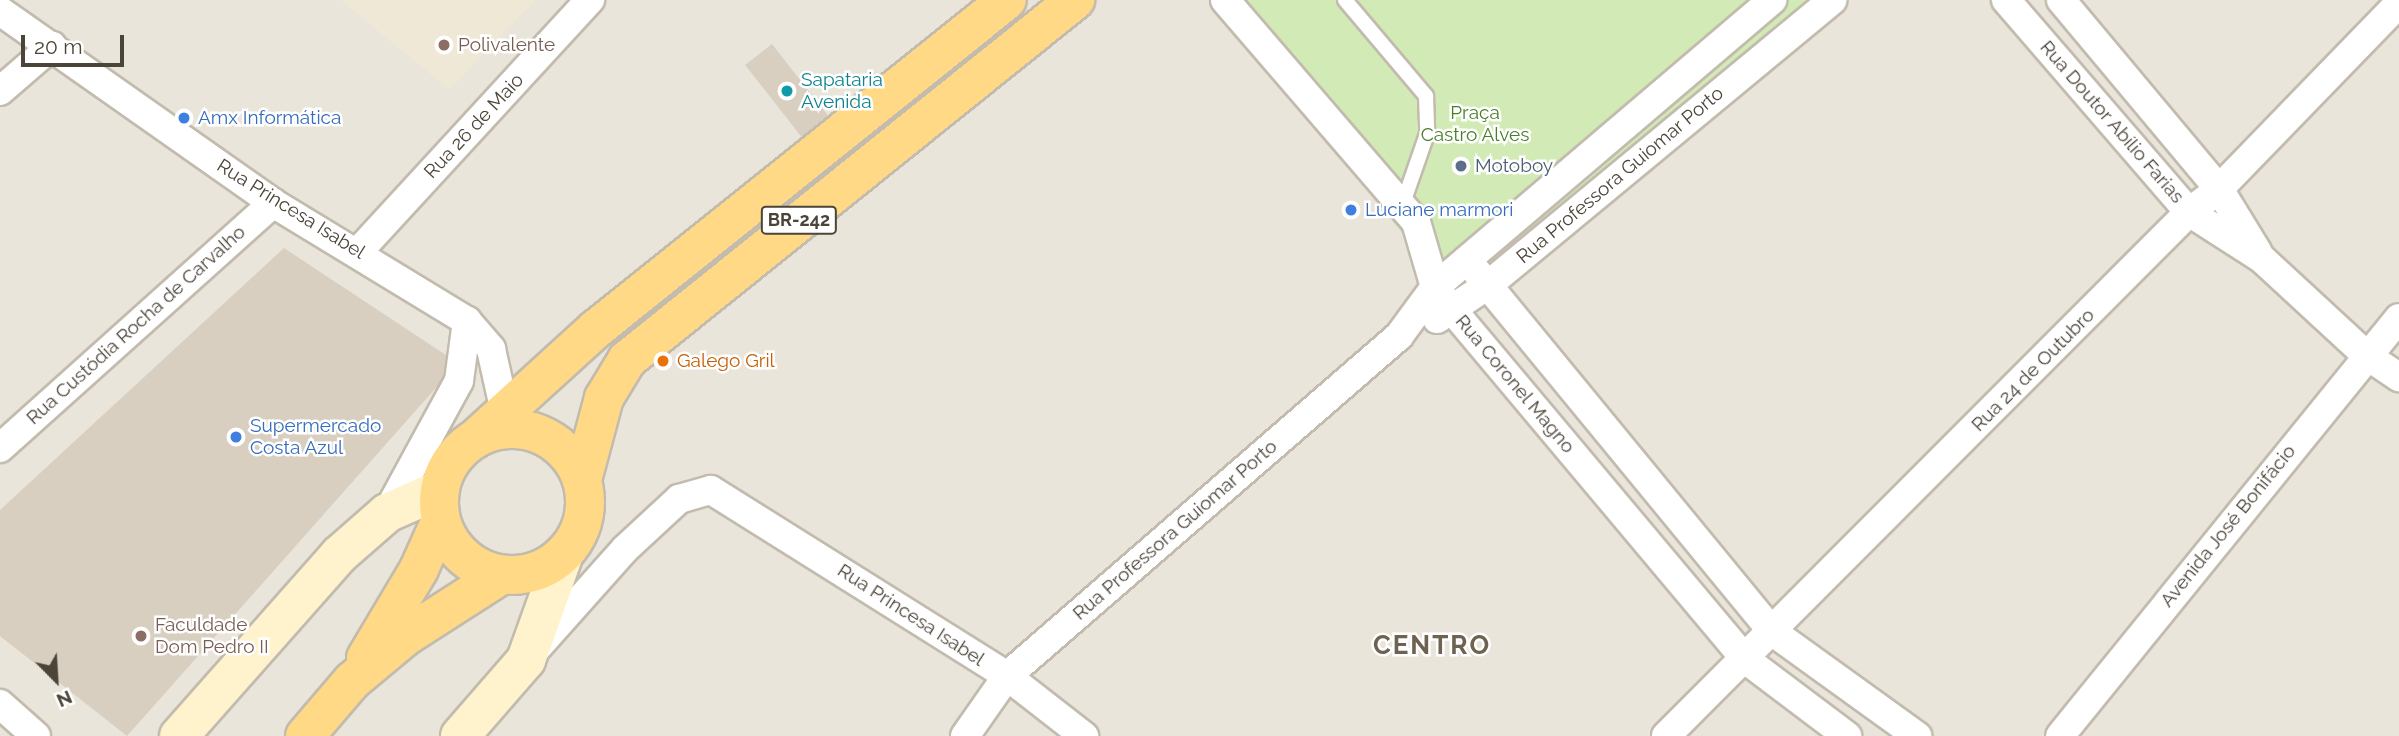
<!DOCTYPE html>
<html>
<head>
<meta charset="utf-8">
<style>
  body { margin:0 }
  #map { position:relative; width:2399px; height:736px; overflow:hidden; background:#f6f3ec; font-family:Raleway,sans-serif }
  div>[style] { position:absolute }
  .residential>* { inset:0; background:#eae5da; transform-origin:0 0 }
  .education>* { inset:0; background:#efe8d6 }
  .green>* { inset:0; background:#d2eab5 }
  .building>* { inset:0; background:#d8cfc1; transform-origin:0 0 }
  .roads { filter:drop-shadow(2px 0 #c2bbae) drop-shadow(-2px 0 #c2bbae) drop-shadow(0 2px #c2bbae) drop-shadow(0 -2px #c2bbae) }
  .service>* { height:14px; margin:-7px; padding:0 7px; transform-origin:7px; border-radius:7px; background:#fff }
  .minor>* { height:28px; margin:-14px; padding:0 14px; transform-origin:14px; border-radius:14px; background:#fff }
  .secondary>* { height:38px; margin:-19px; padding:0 19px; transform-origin:19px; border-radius:19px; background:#fff3cd }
  .trunk>* { height:38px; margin:-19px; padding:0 19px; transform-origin:19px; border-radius:19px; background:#ffd985 }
  .trunk>.ring { margin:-19px; padding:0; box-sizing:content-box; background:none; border:38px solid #ffd985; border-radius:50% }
  .dots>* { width:19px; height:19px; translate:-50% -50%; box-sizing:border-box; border:4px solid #fff; border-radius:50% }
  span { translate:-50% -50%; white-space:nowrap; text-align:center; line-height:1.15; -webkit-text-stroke:5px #fff; paint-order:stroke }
  .shield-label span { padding:2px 5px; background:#fff; border:2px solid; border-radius:5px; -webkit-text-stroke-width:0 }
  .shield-label { font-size:18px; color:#4b4439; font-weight:700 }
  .education-label { font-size:19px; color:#785e54 }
  .left { translate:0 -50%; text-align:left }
  .culture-label { font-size:19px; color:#0d838f }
  .park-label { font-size:19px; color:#4a7f2a }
  .shop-label { font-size:19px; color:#366cbe }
  .street-label { font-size:19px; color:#4b4439 }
  .service-label { font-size:19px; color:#4e5e75 }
  .food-label { font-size:19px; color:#c56008 }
  .district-label { font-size:26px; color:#6e6250; font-weight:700; letter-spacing:2px }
  .north { position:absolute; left:21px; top:645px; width:70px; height:70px; -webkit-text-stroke:5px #fff; paint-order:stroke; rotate:156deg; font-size:19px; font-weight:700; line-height:28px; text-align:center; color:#4b4439 }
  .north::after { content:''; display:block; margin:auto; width:24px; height:32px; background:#4b4439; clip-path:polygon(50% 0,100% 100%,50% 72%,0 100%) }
  .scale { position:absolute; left:21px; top:35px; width:103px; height:32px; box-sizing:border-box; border:4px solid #4b4439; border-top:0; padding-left:9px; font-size:21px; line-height:24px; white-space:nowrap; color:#4b4439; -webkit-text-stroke:5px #fff; paint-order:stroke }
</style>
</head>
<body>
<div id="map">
  <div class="residential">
    <i style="left:0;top:0;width:2399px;height:736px"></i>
  </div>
  <div class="education">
    <i style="clip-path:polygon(341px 0,536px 0,449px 89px)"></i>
  </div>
  <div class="green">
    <i style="clip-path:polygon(1219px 0,1839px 0,1453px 298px)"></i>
  </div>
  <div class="building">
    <i style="left:772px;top:44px;width:95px;height:34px;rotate:52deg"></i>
    <i style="clip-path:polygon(284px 248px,458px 363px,127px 736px,0 636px,0 510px)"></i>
  </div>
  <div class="roads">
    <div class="service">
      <i style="left:1345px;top:0;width:126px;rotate:49.8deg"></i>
      <i style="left:1426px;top:96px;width:38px;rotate:88deg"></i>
      <i style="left:1427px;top:134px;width:76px;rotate:109.1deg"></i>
    </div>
    <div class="minor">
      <i style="left:1225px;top:0;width:293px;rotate:49.3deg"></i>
      <i style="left:1416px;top:222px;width:68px;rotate:73.7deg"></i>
      <i style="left:1435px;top:287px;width:31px;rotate:53deg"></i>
      <i style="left:1454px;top:312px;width:453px;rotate:50deg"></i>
      <i style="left:1745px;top:659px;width:128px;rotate:37deg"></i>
      <i style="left:2006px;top:0;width:280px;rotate:49.2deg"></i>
      <i style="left:2189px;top:212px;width:85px;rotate:32.6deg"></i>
      <i style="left:2261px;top:258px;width:143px;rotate:42.7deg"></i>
      <i style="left:2366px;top:355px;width:40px;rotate:34deg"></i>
      <i style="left:2061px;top:0;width:246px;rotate:50.1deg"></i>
      <i style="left:2219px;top:189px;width:73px;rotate:58.5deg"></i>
      <i style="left:0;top:11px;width:334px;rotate:35.1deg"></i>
      <i style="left:273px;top:203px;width:227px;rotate:31.3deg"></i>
      <i style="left:467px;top:321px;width:37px;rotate:49deg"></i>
      <i style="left:491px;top:349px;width:65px;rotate:77.5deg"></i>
      <i style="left:0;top:91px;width:69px;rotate:-40.9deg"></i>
      <i style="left:358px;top:252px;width:343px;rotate:-47.4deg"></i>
      <i style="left:1467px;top:260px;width:482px;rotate:50.6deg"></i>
      <i style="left:1773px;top:632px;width:178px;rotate:35.8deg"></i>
      <i style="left:1437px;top:319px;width:61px;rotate:-33.7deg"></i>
      <i style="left:1488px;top:285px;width:447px;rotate:-39.6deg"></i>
      <i style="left:0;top:448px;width:367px;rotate:-41.9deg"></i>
      <i style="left:387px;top:513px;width:150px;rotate:-61.4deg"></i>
      <i style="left:459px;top:381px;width:61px;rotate:-82.4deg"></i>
      <i style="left:535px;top:650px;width:135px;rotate:-48.3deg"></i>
      <i style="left:625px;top:549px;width:74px;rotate:-42.8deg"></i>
      <i style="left:679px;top:499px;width:33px;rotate:-16deg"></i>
      <i style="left:711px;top:490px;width:350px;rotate:32.1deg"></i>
      <i style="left:1007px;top:676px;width:98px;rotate:37.9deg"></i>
      <i style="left:0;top:704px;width:48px;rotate:41.6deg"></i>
      <i style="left:965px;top:736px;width:73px;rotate:-55deg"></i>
      <i style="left:1007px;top:676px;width:519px;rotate:-40.94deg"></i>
      <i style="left:1399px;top:336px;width:61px;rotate:-53.7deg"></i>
      <i style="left:1435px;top:287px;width:443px;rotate:-40.4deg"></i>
      <i style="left:1666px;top:736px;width:740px;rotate:-45.05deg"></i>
      <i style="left:2189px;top:212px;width:38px;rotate:-37deg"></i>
      <i style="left:2219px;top:189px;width:259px;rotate:-45.9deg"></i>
      <i style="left:2060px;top:736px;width:538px;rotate:-50.96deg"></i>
    </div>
    <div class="secondary">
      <i style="left:179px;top:736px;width:242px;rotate:-48.5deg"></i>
      <i style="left:339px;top:555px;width:64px;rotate:-41.2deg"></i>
      <i style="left:387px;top:513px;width:57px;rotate:-23.9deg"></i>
      <i style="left:460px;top:736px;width:101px;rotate:-49deg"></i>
      <i style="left:526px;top:660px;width:113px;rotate:-70.3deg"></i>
    </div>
    <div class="trunk">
      <i class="ring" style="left:439px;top:429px;width:108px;height:108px"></i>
      <i style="left:475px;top:439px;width:164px;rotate:-42.3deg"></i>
      <i style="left:596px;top:329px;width:526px;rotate:-38.68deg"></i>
      <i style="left:582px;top:480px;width:85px;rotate:-75deg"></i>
      <i style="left:604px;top:398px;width:44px;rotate:-58.8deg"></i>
      <i style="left:627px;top:360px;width:575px;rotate:-38.78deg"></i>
      <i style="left:366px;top:658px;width:104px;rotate:-59.2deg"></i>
      <i style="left:419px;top:569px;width:51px;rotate:-65.9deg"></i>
      <i style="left:305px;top:736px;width:72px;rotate:-49.5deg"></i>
      <i style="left:352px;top:681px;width:70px;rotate:-39.8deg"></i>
      <i style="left:406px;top:636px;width:113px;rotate:-32.7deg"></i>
    </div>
  </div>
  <div class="dots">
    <i style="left:444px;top:45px;background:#8d6e63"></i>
    <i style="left:787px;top:91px;background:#0f9aa8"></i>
    <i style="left:184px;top:118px;background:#3f7fe0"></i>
    <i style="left:1461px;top:166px;background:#5c6f8a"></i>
    <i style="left:1351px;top:210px;background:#3f7fe0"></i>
    <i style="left:663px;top:361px;background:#e8710a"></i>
    <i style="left:236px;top:437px;background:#3f7fe0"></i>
    <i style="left:141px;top:636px;background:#8d6e63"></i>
  </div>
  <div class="shield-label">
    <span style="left:799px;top:220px">BR-242</span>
  </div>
  <div class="education-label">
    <span class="left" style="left:458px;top:45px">Polivalente</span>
    <span class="left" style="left:155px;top:636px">Faculdade<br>Dom Pedro II</span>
  </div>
  <div class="culture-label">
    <span class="left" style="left:801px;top:91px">Sapataria<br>Avenida</span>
  </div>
  <div class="park-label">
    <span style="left:1475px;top:124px">Praça<br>Castro Alves</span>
  </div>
  <div class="shop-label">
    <span class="left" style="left:198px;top:118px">Amx Informática</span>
    <span class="left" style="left:1365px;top:210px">Luciane marmori</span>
    <span class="left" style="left:250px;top:437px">Supermercado<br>Costa Azul</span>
  </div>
  <div class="street-label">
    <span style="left:2112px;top:122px;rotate:49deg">Rua Doutor Abílio Farias</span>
    <span style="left:474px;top:126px;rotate:-47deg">Rua 26 de Maio</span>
    <span style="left:1620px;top:175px;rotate:-40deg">Rua Professora Guiomar Porto</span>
    <span style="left:291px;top:209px;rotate:32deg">Rua Princesa Isabel</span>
    <span style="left:136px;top:325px;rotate:-42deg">Rua Custódia Rocha de Carvalho</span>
    <span style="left:2033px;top:370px;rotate:-45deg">Rua 24 de Outubro</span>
    <span style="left:1515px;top:384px;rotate:50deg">Rua Coronel Magno</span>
    <span style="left:2228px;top:526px;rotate:-51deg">Avenida José Bonifácio</span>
    <span style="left:1175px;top:530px;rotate:-41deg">Rua Professora Guiomar Porto</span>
    <span style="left:911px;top:615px;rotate:33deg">Rua Princesa Isabel</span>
  </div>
  <div class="service-label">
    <span class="left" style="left:1475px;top:166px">Motoboy</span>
  </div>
  <div class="food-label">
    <span class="left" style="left:677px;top:361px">Galego Gril</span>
  </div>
  <div class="district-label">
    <span style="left:1432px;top:646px">CENTRO</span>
  </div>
  <div class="north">N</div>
  <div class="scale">20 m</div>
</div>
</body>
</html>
